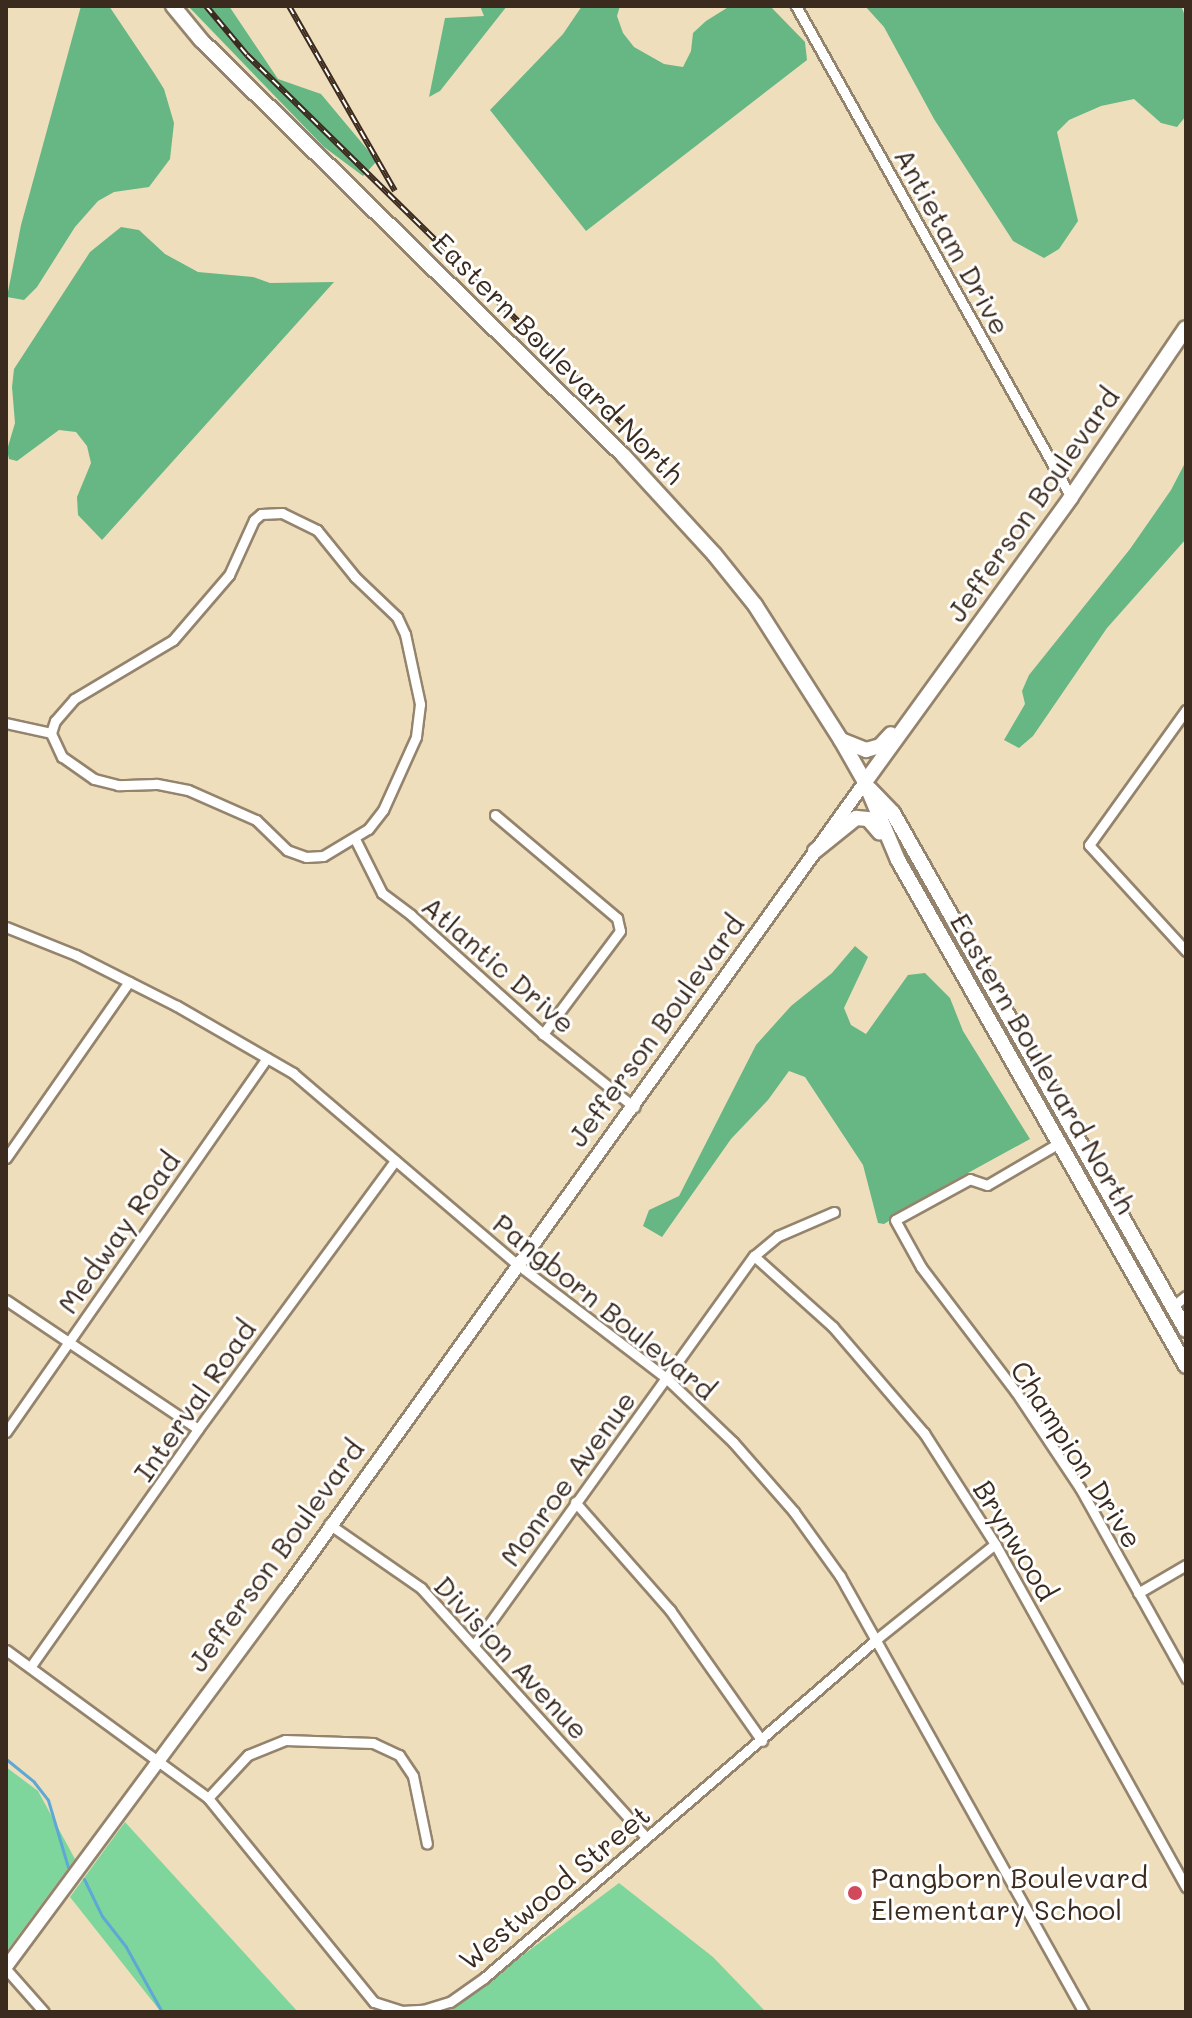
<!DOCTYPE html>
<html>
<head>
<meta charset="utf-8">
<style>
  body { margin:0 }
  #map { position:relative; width:1192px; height:2018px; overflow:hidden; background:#efdebc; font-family:Mali,sans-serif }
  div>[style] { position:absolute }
  .green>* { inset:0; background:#7ed69c }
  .forest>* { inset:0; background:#66b784 }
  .stream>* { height:3px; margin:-1.5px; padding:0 1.5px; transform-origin:1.5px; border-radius:1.5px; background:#5ea8d6 }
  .roads { filter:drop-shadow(2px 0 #95846d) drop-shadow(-2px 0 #95846d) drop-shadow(0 2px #95846d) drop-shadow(0 -2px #95846d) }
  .street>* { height:9px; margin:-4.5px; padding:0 4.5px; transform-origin:4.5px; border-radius:4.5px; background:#fff }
  .secondary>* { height:12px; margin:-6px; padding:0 6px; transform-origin:6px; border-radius:6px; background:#fff }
  .primary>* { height:14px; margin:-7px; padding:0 7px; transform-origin:7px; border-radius:7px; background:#fff }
  .rail>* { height:6px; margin-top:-3px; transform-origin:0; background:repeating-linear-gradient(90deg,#fff 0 9px,#3b2a1e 0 18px); box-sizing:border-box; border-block:2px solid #3b2a1e }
  .dots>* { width:22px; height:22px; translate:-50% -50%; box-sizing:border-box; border:4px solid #fff; border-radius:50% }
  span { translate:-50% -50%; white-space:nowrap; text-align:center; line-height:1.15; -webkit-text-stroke:6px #fff; paint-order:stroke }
  .street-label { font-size:28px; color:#3b2a1e }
  .poi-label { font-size:28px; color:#3b2a1e }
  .left { translate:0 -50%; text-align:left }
  .frame { position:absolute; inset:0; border:8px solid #3b2a1e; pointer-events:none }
</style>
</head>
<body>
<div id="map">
  <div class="green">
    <i style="clip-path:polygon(6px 1767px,38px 1791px,75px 1859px,6px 1952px)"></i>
    <i style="clip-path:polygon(125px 1822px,298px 2012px,161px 2012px,70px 1897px)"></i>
    <i style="clip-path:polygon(619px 1883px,713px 1957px,766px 2012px,447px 2012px)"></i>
  </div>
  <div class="forest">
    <i style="clip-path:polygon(81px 6px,109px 6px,154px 73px,164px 89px,174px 123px,170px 159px,149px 187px,114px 192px,98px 201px,75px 227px,37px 287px,24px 300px,7px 297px,21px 225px)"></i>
    <i style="clip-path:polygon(188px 6px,229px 6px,278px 79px,321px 94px,377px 161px,363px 176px,324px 147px)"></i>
    <i style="clip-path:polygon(480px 6px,507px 6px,440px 91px,429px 97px,445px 18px,484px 16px)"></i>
    <i style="clip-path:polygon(582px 6px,620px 6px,617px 16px,623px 33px,634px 47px,664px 64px,683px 67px,691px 51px,693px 33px,706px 21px,730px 6px,770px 6px,805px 42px,807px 60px,586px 231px,490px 110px,563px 34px)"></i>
    <i style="clip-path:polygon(865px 6px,1181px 6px,1186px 18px,1186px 116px,1177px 127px,1161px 123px,1134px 99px,1101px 106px,1069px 120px,1057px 132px,1078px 221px,1059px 249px,1044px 258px,1013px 241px,934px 119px,884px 27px)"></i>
    <i style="clip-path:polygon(121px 227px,139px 230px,165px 254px,198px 272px,253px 277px,270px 283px,334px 282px,102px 540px,78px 515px,77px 497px,91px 463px,87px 446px,76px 432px,59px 430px,17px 461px,9px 459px,7px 450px,15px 423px,12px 387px,14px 369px,90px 252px)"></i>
    <i style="clip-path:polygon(1186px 461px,1186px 539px,1107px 628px,1033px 736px,1019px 748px,1004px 740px,1025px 704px,1022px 691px,1029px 675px,1130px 549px,1171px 490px)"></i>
    <i style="clip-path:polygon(855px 946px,868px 957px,844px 1008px,851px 1025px,866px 1034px,908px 975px,925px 973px,950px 998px,963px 1031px,1030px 1139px,946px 1185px,884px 1224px,878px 1223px,863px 1165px,805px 1077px,789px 1071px,768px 1100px,731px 1139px,662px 1237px,643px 1226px,649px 1210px,679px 1196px,756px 1045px,791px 1006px,832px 973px)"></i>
  </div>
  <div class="stream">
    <i style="left:6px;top:1759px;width:36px;rotate:39deg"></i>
    <i style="left:34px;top:1782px;width:23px;rotate:52deg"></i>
    <i style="left:48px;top:1800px;width:70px;rotate:73.4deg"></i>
    <i style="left:84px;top:1879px;width:41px;rotate:64.1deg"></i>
    <i style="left:102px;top:1916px;width:39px;rotate:52deg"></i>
    <i style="left:126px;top:1947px;width:74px;rotate:61deg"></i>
  </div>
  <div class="roads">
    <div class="street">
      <i style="left:796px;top:6px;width:563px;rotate:60.75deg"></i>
      <i style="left:282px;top:513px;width:39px;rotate:26deg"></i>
      <i style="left:317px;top:530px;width:60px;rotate:51deg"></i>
      <i style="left:355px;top:577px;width:58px;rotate:43.6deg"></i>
      <i style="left:397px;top:617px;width:19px;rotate:65deg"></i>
      <i style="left:405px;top:634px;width:72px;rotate:77.9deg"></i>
      <i style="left:420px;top:704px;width:33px;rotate:97deg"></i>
      <i style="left:416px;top:737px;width:80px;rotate:114.3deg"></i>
      <i style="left:383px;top:810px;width:24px;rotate:128deg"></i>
      <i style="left:368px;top:829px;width:52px;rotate:149deg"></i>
      <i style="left:323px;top:856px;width:17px;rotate:177deg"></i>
      <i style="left:306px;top:857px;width:20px;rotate:-160deg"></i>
      <i style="left:287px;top:850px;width:43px;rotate:-135.9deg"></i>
      <i style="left:256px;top:820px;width:74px;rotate:-156.2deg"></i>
      <i style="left:188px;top:790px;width:33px;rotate:-169deg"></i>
      <i style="left:156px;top:784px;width:38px;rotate:178deg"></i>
      <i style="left:118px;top:785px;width:25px;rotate:-166deg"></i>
      <i style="left:94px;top:779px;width:39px;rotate:-145deg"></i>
      <i style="left:62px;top:757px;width:26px;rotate:-115deg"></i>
      <i style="left:51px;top:733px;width:13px;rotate:-72deg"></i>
      <i style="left:55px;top:721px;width:29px;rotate:-49deg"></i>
      <i style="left:74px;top:699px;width:115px;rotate:-30.8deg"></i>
      <i style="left:173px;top:640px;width:86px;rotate:-49.3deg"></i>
      <i style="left:229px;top:575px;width:60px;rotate:-65.6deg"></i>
      <i style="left:254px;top:520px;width:9px;rotate:-41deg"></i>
      <i style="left:261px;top:514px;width:21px;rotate:-3deg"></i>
      <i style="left:1186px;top:710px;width:166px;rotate:125.7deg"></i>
      <i style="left:1089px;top:845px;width:144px;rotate:47.5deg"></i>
      <i style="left:6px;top:723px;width:46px;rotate:12.5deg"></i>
      <i style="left:495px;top:815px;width:160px;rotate:40.2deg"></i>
      <i style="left:617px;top:918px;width:13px;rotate:77deg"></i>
      <i style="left:620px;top:931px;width:129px;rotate:126.8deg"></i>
      <i style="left:355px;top:839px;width:60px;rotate:63.4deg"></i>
      <i style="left:382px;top:893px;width:36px;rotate:37deg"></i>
      <i style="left:411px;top:915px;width:178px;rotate:42deg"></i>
      <i style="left:543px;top:1034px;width:117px;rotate:38.7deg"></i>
      <i style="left:6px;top:927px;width:75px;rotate:21.8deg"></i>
      <i style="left:76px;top:955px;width:113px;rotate:26.8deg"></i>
      <i style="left:177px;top:1006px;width:134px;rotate:30deg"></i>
      <i style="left:293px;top:1073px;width:294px;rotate:40.5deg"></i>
      <i style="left:517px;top:1264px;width:188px;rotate:37.4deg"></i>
      <i style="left:666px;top:1378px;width:93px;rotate:43.7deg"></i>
      <i style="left:733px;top:1442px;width:93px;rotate:48.9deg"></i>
      <i style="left:794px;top:1512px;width:79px;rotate:54.3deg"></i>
      <i style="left:840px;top:1576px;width:500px;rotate:60.8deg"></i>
      <i style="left:1059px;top:1143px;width:83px;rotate:149.7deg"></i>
      <i style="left:987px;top:1185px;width:18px;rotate:-161deg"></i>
      <i style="left:970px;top:1179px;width:85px;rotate:151.3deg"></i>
      <i style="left:895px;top:1220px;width:54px;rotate:61deg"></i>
      <i style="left:921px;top:1267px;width:157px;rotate:52.8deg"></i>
      <i style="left:1016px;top:1392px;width:115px;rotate:56.3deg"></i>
      <i style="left:1080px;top:1488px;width:218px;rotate:60.8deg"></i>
      <i style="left:6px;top:1158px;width:215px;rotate:-55.1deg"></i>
      <i style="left:754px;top:1256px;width:106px;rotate:41.9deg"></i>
      <i style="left:833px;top:1327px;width:140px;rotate:49.4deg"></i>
      <i style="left:924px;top:1433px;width:132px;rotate:57.4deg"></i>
      <i style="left:995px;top:1544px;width:393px;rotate:60.9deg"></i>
      <i style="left:6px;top:1300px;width:231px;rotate:33.9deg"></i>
      <i style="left:1173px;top:1306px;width:16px;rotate:-38deg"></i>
      <i style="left:6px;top:1432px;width:456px;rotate:-55.1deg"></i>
      <i style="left:575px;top:1502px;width:144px;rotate:48.7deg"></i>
      <i style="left:670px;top:1610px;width:160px;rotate:54.9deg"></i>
      <i style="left:329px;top:1524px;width:112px;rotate:34.8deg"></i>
      <i style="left:421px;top:1588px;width:336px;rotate:47.9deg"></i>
      <i style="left:1138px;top:1593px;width:56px;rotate:-30.3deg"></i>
      <i style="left:474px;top:1645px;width:479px;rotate:-54.3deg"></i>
      <i style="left:754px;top:1256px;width:31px;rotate:-40deg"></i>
      <i style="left:778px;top:1236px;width:61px;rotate:-23.2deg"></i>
      <i style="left:6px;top:1650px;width:250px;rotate:36.2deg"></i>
      <i style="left:208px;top:1798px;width:263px;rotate:50.9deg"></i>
      <i style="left:374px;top:2002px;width:28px;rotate:18deg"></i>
      <i style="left:401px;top:2011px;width:22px;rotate:-3deg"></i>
      <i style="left:423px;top:2010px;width:28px;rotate:-17deg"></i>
      <i style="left:450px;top:2002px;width:42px;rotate:-35.2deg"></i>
      <i style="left:484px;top:1978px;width:520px;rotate:-40.79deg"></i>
      <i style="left:878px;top:1638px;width:150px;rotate:-38.8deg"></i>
      <i style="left:31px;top:1666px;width:290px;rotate:-54.8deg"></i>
      <i style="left:198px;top:1429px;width:333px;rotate:-53.7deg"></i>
      <i style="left:208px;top:1798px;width:59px;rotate:-47.1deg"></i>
      <i style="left:248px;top:1755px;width:40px;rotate:-22deg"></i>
      <i style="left:285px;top:1740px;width:88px;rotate:2deg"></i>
      <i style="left:373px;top:1743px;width:29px;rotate:25deg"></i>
      <i style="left:399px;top:1755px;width:25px;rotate:56deg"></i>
      <i style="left:413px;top:1776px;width:69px;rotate:78.4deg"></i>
      <i style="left:6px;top:1969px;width:57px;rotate:48.5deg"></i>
    </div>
    <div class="secondary">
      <i style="left:6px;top:1967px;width:470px;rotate:-53.5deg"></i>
      <i style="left:286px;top:1589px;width:993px;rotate:-54.34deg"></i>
    </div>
    <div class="primary">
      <i style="left:173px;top:6px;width:44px;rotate:50.5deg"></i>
      <i style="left:201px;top:40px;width:592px;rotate:44.52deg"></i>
      <i style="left:623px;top:455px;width:134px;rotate:47.4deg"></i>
      <i style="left:714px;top:554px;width:65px;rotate:51.2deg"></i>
      <i style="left:755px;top:605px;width:160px;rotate:57.5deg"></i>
      <i style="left:841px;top:740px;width:48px;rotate:60.3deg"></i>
      <i style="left:865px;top:782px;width:85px;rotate:67.1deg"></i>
      <i style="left:898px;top:860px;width:582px;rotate:60.35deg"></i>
      <i style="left:841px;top:740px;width:27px;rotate:22deg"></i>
      <i style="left:866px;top:750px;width:15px;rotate:-16deg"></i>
      <i style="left:880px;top:746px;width:16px;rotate:-47deg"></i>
      <i style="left:865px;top:782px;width:352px;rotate:-54.1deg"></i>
      <i style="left:1071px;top:497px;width:204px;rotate:-55.8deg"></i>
      <i style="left:870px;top:789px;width:33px;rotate:46deg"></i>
      <i style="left:893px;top:813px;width:594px;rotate:60.46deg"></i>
      <i style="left:815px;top:851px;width:53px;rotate:-38.8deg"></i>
      <i style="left:856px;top:818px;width:12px;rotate:5deg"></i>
      <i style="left:868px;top:819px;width:18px;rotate:49deg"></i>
    </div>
  </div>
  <div class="rail">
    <i style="left:206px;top:6px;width:64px;rotate:50.1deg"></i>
    <i style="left:247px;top:55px;width:555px;rotate:44.49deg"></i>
    <i style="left:289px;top:6px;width:213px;rotate:60.2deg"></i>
  </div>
  <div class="dots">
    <i style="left:855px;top:1893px;background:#d1495b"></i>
  </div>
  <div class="street-label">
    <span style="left:953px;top:241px;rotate:61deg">Antietam Drive</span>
    <span style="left:559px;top:358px;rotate:45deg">Eastern Boulevard North</span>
    <span style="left:1032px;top:504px;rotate:-55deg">Jefferson Boulevard</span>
    <span style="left:499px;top:964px;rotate:41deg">Atlantic Drive</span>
    <span style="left:655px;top:1030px;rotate:-54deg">Jefferson Boulevard</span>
    <span style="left:1044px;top:1063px;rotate:60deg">Eastern Boulevard North</span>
    <span style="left:118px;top:1232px;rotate:-55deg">Medway Road</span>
    <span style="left:605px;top:1306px;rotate:39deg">Pangborn Boulevard</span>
    <span style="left:194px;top:1400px;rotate:-55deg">Interval Road</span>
    <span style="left:1077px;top:1454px;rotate:57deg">Champion Drive</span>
    <span style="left:567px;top:1478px;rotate:-54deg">Monroe Avenue</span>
    <span style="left:1016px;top:1540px;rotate:59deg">Brynwood</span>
    <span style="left:275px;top:1555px;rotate:-54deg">Jefferson Boulevard</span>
    <span style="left:512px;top:1657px;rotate:47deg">Division Avenue</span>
    <span style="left:554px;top:1887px;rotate:-40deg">Westwood Street</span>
  </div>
  <div class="poi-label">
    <span class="left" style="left:871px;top:1893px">Pangborn Boulevard<br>Elementary School</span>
  </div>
  <div class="frame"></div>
</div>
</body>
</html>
